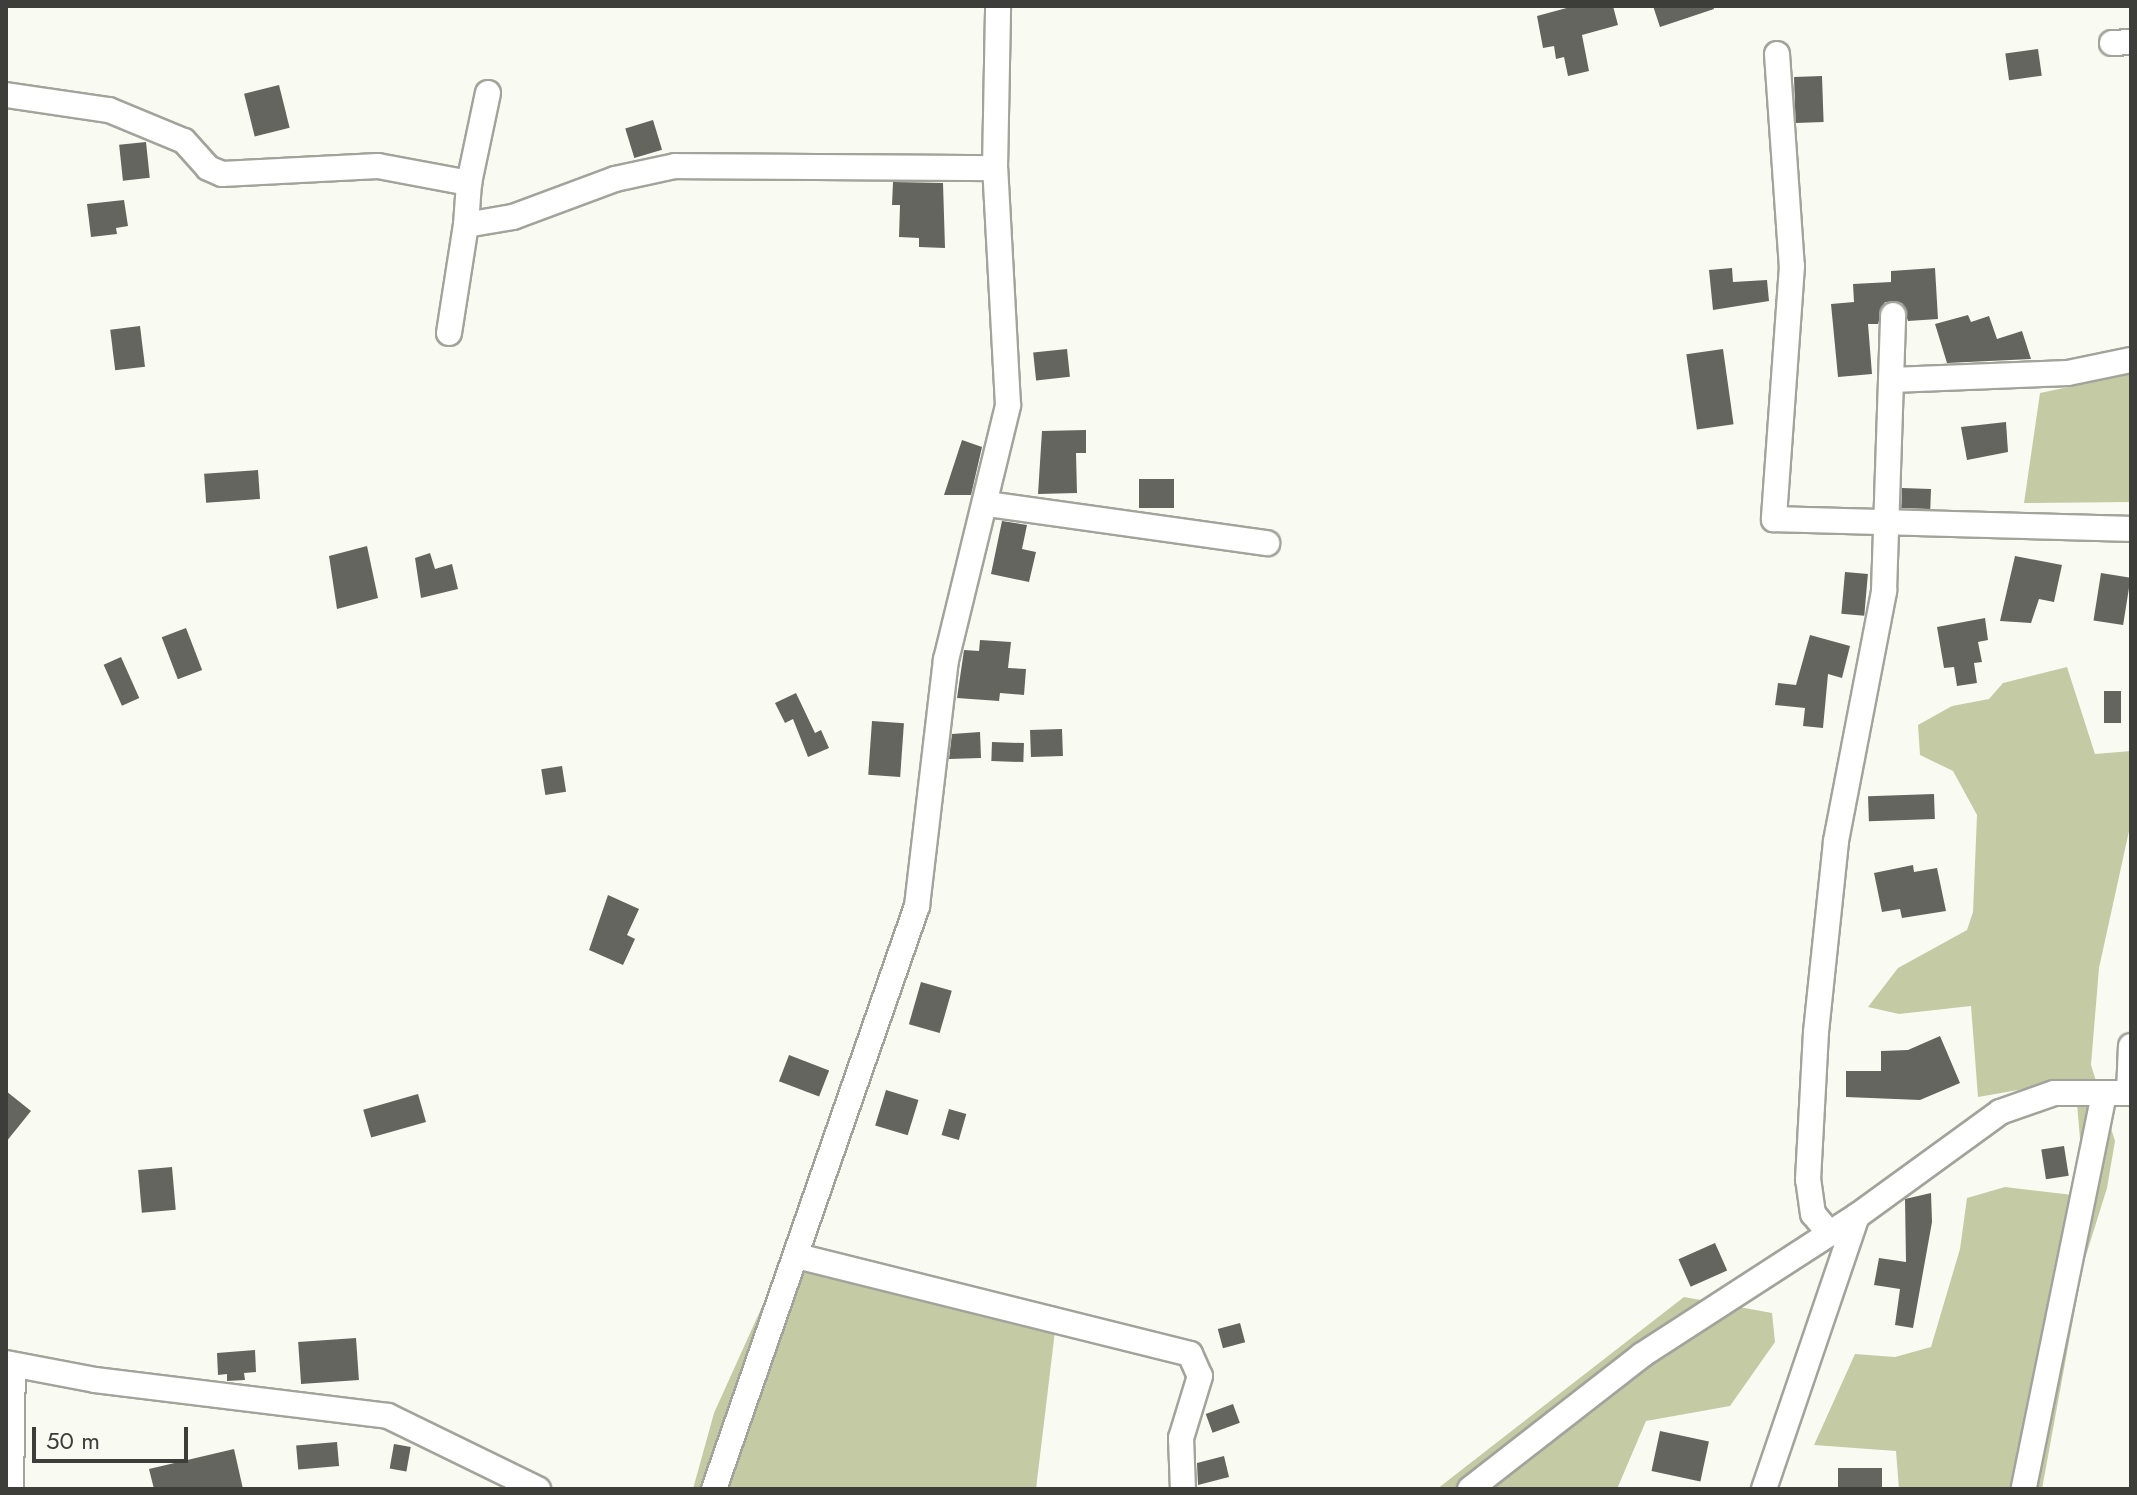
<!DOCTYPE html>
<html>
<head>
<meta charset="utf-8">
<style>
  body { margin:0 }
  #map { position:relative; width:2137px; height:1495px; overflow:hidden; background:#f9fbf3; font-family:Jost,sans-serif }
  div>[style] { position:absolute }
  .green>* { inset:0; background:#c4cba4 }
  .building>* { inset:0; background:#63655e; transform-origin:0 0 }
  .roads { filter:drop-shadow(2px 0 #a2a49c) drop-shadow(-2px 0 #a2a49c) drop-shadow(0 2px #a2a49c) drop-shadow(0 -2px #a2a49c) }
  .minor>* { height:24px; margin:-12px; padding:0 12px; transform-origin:12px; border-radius:12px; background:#fff }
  span { translate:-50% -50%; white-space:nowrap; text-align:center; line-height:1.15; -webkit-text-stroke:8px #f9fbf3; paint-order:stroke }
  .frame { position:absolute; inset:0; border:8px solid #3d3d3a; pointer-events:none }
  .scale { position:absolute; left:32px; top:1427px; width:156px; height:36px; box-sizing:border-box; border:4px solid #3d3d3a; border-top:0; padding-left:10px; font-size:24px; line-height:28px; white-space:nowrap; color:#3d3d3a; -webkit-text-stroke:6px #f9fbf3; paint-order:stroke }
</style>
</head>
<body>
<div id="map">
  <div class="green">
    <i style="clip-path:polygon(2131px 374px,2131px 502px,2024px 503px,2040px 393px)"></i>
    <i style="clip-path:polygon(2067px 667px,2095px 754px,2131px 751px,2131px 822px,2099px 968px,2091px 1065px,2115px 1141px,2107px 1188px,2083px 1265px,2042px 1489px,1899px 1489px,1896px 1451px,1814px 1445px,1855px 1354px,1895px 1357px,1931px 1347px,1960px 1249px,1967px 1198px,2005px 1187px,2073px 1195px,2082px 1162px,2075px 1080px,1978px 1097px,1971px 1006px,1899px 1014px,1868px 1007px,1898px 968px,1967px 930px,1973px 912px,1977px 815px,1953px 771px,1920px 755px,1918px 725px,1952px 706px,1989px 699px,2003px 683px)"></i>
    <i style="clip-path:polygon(784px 1258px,1058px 1306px,1036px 1489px,693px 1489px,714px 1413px)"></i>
    <i style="clip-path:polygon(1684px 1297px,1772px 1313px,1775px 1342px,1730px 1406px,1646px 1421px,1617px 1489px,1437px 1489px)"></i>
  </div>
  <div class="building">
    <i style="clip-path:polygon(1574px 6px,1613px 6px,1618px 25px,1582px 35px,1589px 71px,1568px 76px,1564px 57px,1556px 59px,1554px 46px,1543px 48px,1537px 16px)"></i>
    <i style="clip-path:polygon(1653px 6px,1713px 6px,1714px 9px,1660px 27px)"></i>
    <i style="left:2038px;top:49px;width:27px;height:33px;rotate:82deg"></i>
    <i style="left:1822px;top:76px;width:46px;height:28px;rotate:88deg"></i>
    <i style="left:279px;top:85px;width:44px;height:36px;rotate:76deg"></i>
    <i style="left:653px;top:120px;width:31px;height:29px;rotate:73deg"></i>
    <i style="left:146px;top:142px;width:36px;height:27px;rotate:84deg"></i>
    <i style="clip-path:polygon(893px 182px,943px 183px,945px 248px,919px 247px,919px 238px,899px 237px,900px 205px,892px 205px)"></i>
    <i style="clip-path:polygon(124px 200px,128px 226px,116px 228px,117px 234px,91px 237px,87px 204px)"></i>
    <i style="clip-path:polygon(1732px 268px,1733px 282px,1767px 280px,1769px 301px,1713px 310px,1709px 270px)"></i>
    <i style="clip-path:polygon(1935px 268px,1938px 319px,1908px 321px,1902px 303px,1885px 302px,1878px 324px,1868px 324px,1872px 374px,1838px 377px,1831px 304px,1854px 302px,1853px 284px,1891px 282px,1891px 271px)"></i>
    <i style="clip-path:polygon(1968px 315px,1971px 322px,1989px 316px,1997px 339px,2022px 331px,2031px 359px,1947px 363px,1935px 324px)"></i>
    <i style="left:140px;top:326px;width:41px;height:30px;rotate:83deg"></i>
    <i style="left:1067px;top:349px;width:28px;height:34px;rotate:84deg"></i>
    <i style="left:1723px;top:349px;width:76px;height:37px;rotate:82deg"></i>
    <i style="clip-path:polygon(2006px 422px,2008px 452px,1967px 460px,1961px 427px)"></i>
    <i style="clip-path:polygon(1086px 430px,1086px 453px,1076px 453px,1077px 493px,1038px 494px,1042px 431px)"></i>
    <i style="clip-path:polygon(962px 440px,982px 447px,971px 495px,944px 495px)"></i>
    <i style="left:258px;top:470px;width:29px;height:54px;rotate:86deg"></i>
    <i style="left:1174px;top:479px;width:29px;height:35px;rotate:90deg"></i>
    <i style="left:1902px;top:488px;width:29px;height:20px;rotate:2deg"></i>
    <i style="clip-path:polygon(1002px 521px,1027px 525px,1022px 549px,1036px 552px,1029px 582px,991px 574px)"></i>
    <i style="clip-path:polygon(367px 546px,378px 598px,337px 609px,329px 556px)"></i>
    <i style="clip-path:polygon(430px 553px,435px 569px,452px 564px,458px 589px,421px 598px,415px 558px)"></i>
    <i style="clip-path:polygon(2015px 556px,2062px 565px,2054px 602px,2039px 599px,2031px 623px,2000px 621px)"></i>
    <i style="left:1845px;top:572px;width:23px;height:42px;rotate:5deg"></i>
    <i style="left:2101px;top:573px;width:30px;height:48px;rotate:9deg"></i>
    <i style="clip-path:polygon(1985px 618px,1988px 640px,1978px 642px,1982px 662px,1974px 663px,1977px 683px,1957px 686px,1954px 667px,1944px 668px,1937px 627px)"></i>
    <i style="left:186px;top:628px;width:45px;height:26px;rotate:69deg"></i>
    <i style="clip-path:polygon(1810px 635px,1850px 646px,1842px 678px,1828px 674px,1823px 728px,1803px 726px,1805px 708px,1775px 705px,1778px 683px,1796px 685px)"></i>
    <i style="clip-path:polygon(980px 640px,1011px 642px,1008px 668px,1026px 669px,1024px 695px,1000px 693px,999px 701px,957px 698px,964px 650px,979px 651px)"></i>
    <i style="left:121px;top:657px;width:45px;height:19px;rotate:66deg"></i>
    <i style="left:2104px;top:691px;width:17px;height:32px"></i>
    <i style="clip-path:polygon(796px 693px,815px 733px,821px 730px,829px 748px,808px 757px,793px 719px,785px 723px,775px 703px)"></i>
    <i style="left:872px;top:721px;width:32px;height:54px;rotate:4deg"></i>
    <i style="left:1062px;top:729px;width:27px;height:32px;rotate:88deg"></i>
    <i style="clip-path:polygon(980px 732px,981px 758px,949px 759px,952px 734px)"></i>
    <i style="left:992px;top:742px;width:32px;height:19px;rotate:2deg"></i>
    <i style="left:562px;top:766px;width:26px;height:21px;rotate:81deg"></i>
    <i style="left:1934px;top:794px;width:25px;height:66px;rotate:88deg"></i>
    <i style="clip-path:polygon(1913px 865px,1914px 872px,1937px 868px,1946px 911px,1902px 918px,1900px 909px,1882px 912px,1874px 873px)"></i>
    <i style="clip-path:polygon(608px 895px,639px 909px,627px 935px,635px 939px,623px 965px,589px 950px)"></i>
    <i style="left:921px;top:982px;width:32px;height:44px;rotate:16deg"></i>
    <i style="clip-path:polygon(1940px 1036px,1960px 1083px,1920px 1100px,1846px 1097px,1846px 1071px,1881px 1071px,1881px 1051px,1908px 1050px)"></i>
    <i style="left:789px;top:1055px;width:43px;height:28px;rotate:21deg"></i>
    <i style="left:886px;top:1090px;width:34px;height:37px;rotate:17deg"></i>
    <i style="clip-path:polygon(6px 1091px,31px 1111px,6px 1142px)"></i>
    <i style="left:418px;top:1094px;width:29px;height:57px;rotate:74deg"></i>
    <i style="left:949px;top:1109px;width:18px;height:27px;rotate:16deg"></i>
    <i style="left:2064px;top:1146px;width:30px;height:23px;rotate:81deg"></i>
    <i style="left:172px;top:1167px;width:43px;height:34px;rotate:85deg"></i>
    <i style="clip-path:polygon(1931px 1193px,1932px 1222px,1913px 1328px,1895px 1325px,1900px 1289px,1874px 1285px,1879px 1258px,1906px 1262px,1905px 1199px)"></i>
    <i style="left:1715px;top:1243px;width:30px;height:40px;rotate:66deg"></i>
    <i style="left:1240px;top:1323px;width:20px;height:23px;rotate:75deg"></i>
    <i style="left:356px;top:1338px;width:42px;height:58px;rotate:86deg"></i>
    <i style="clip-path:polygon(255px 1350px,256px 1372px,244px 1373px,245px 1380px,227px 1381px,227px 1374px,218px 1375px,217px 1353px)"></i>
    <i style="left:1233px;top:1404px;width:20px;height:29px;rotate:70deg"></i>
    <i style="left:1660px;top:1431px;width:50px;height:41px;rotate:12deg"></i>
    <i style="left:337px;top:1442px;width:24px;height:41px;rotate:85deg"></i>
    <i style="left:394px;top:1444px;width:17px;height:25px;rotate:10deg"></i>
    <i style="clip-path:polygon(234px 1449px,243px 1489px,154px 1489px,149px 1469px)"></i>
    <i style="clip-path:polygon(1224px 1456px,1229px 1477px,1198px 1485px,1197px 1463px)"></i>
    <i style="left:1838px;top:1468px;width:44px;height:21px"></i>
  </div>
  <div class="roads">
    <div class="minor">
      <i style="left:2112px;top:43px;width:19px;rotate:-3deg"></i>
      <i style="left:1777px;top:54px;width:213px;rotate:86deg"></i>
      <i style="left:1792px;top:266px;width:254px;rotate:94.1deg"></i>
      <i style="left:1774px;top:519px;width:357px;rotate:1.6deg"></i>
      <i style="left:6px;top:95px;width:104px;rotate:8.3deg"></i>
      <i style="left:109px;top:110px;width:81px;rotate:22.5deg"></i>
      <i style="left:184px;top:141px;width:36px;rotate:48deg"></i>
      <i style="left:208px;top:168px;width:15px;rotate:23deg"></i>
      <i style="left:222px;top:174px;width:156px;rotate:-2.9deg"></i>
      <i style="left:378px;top:166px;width:93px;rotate:10.6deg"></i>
      <i style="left:469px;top:183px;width:42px;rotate:94.1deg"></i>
      <i style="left:466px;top:225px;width:48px;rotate:-9.7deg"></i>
      <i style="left:513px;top:217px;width:109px;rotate:-20.4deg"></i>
      <i style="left:615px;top:179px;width:61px;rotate:-12.2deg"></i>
      <i style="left:675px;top:166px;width:320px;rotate:0.4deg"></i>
      <i style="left:469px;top:183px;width:92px;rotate:-78.1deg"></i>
      <i style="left:449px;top:333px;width:109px;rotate:-81.1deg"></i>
      <i style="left:1892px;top:380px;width:176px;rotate:-2.3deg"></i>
      <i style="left:2068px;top:373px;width:64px;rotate:-11.7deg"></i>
      <i style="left:988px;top:504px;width:282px;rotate:8deg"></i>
      <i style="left:2129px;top:1093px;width:47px;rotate:-87.6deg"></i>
      <i style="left:1830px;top:1234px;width:26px;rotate:-130deg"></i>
      <i style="left:1813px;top:1214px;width:34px;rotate:-98deg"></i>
      <i style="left:1808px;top:1180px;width:148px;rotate:-86.9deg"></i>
      <i style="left:1816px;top:1032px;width:192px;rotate:-84deg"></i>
      <i style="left:1836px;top:841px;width:255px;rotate:-79.1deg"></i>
      <i style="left:1884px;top:591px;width:276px;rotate:-88.1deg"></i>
      <i style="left:797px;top:1256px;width:405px;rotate:14deg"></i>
      <i style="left:1190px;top:1354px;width:24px;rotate:66deg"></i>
      <i style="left:1200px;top:1376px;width:65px;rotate:107deg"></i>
      <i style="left:1181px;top:1438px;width:51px;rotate:87.8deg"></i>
      <i style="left:6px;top:1363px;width:91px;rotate:10.8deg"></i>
      <i style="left:95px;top:1380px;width:295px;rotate:7deg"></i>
      <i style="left:388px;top:1416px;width:167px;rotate:26deg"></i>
      <i style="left:2024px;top:1487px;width:400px;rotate:-78.5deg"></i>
      <i style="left:11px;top:1489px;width:123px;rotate:-89.1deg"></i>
      <i style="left:714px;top:1489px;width:617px;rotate:-70.8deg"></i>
      <i style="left:917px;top:906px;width:248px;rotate:-83.3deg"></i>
      <i style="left:946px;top:660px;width:262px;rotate:-76.3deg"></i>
      <i style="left:1008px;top:405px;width:237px;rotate:-93.1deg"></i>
      <i style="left:995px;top:168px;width:162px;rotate:-88.9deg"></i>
      <i style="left:1470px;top:1489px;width:218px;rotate:-37.9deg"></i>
      <i style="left:1642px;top:1355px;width:256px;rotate:-32.9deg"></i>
      <i style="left:1857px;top:1216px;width:177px;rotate:-36deg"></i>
      <i style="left:2000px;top:1112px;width:57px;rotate:-19.4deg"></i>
      <i style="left:2054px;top:1093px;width:77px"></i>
      <i style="left:1764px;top:1489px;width:288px;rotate:-71.2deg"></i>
    </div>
  </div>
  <div class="frame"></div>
  <div class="scale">50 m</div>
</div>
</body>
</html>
